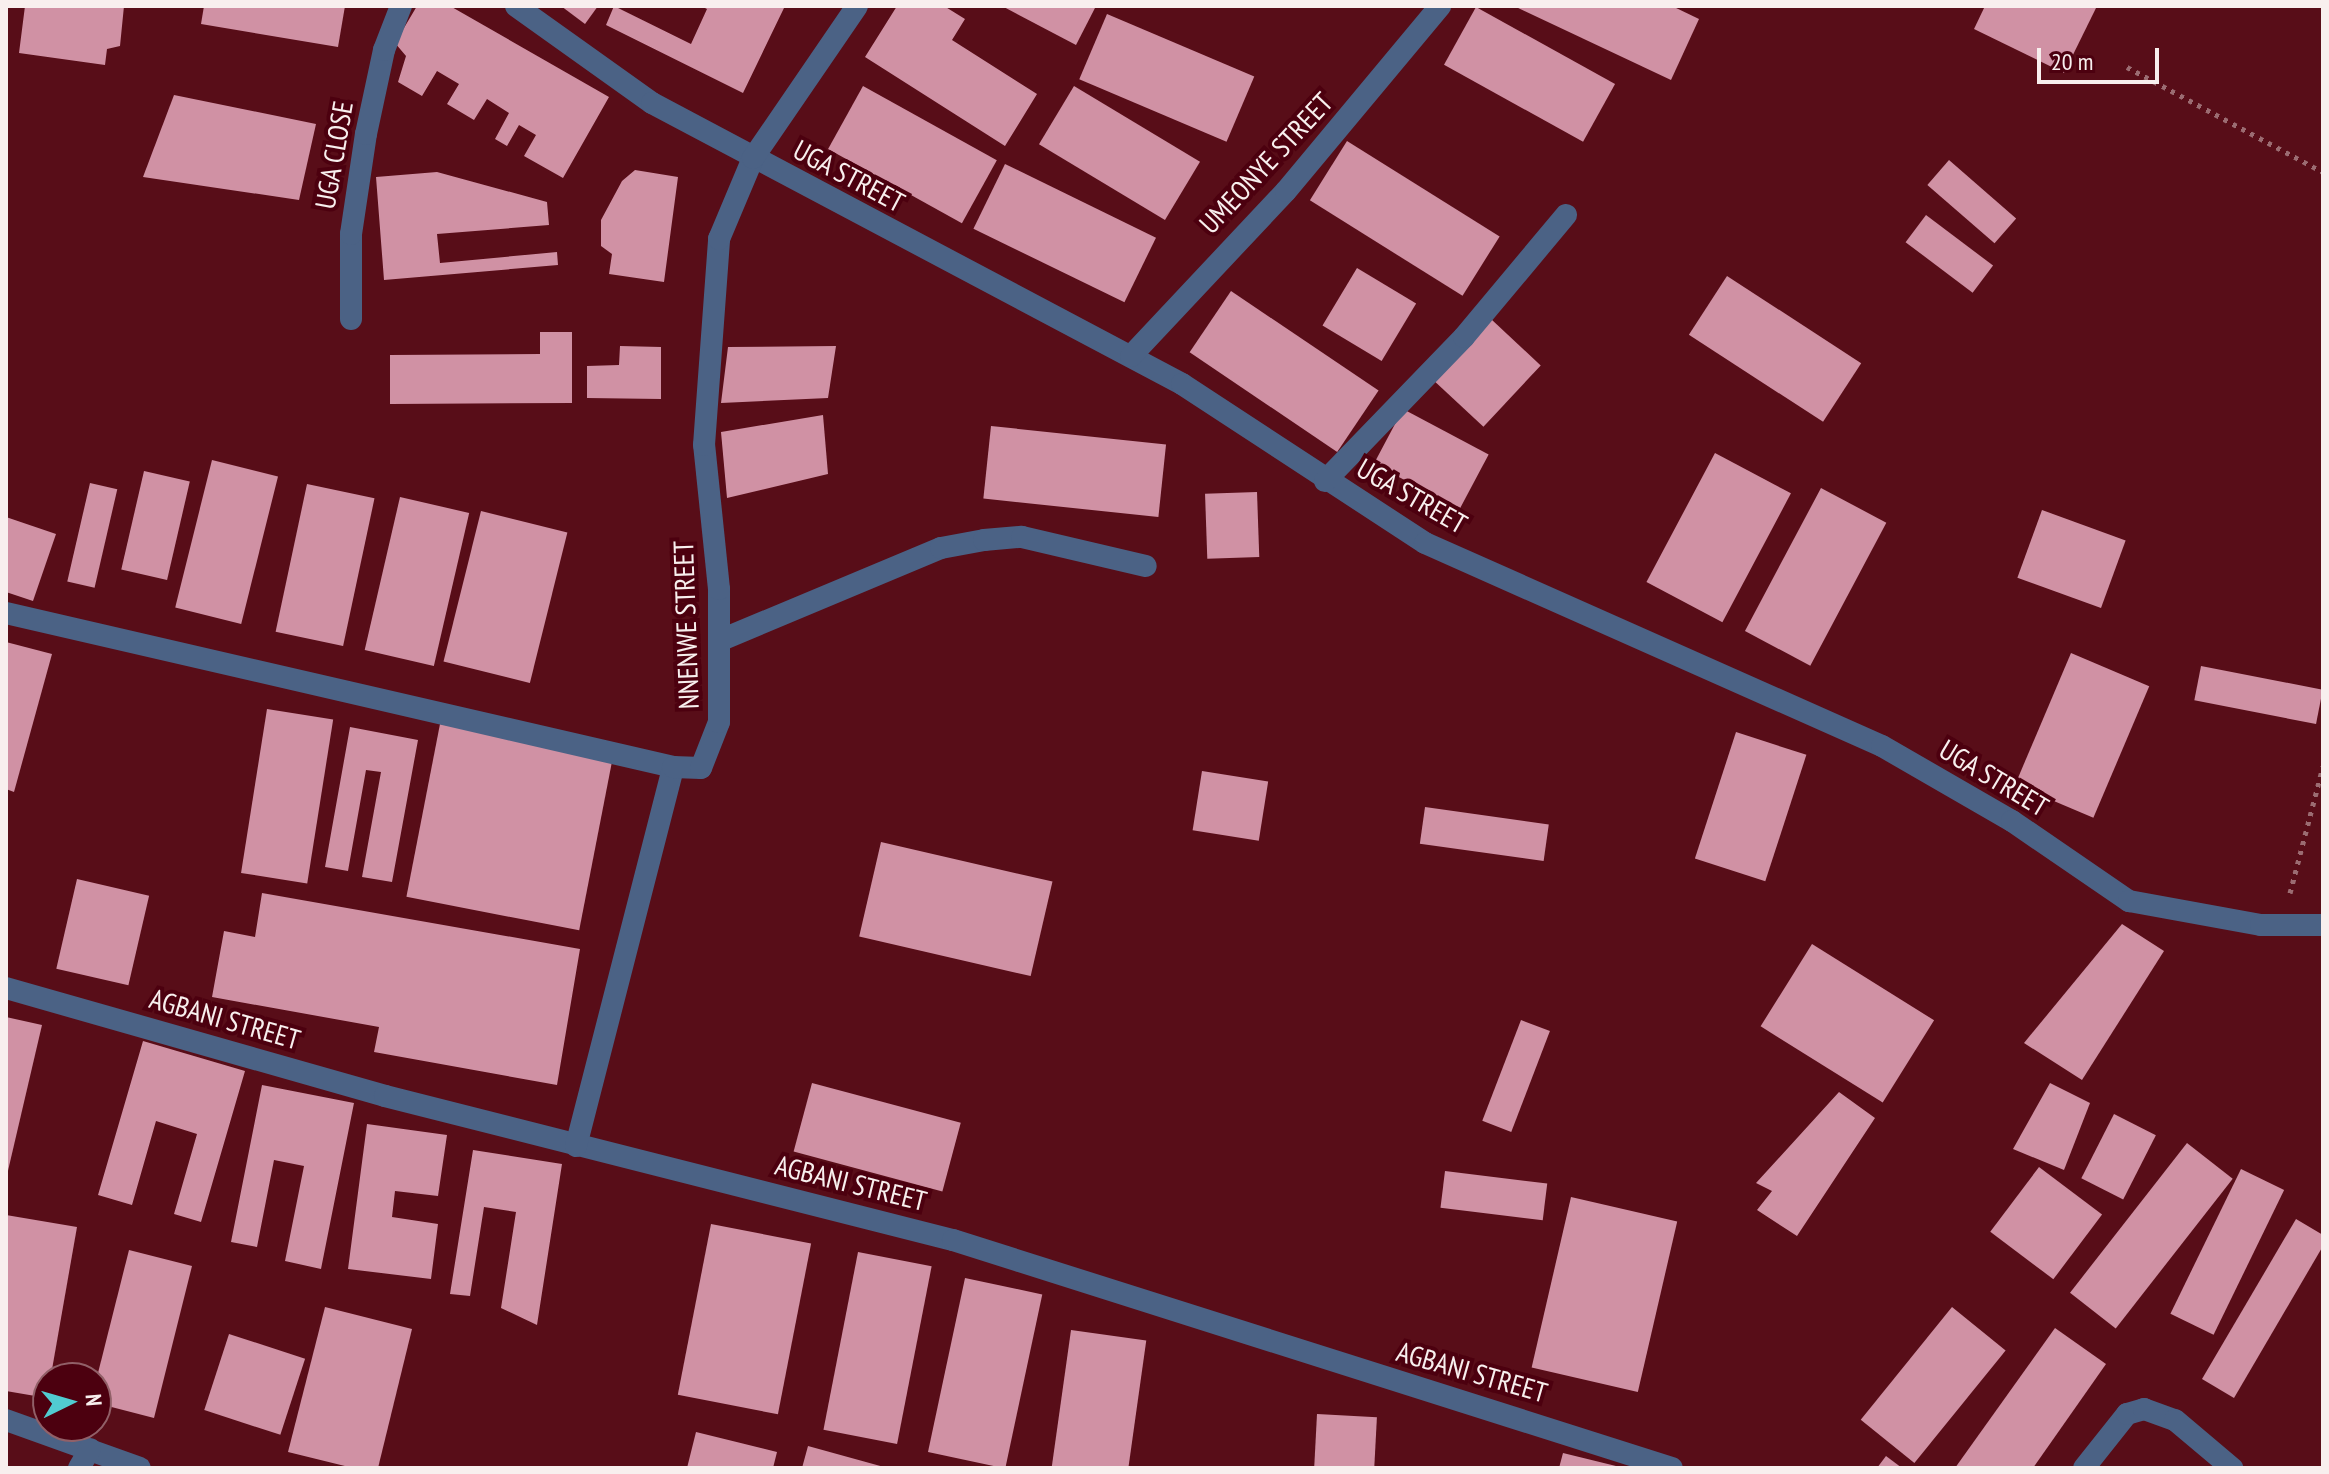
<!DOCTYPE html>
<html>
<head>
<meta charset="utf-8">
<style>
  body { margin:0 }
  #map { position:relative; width:2329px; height:1474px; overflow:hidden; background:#580d18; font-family:"PT Sans Narrow",sans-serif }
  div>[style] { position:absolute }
  .building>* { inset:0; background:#d091a4; transform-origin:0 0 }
  .path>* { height:5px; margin-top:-2.5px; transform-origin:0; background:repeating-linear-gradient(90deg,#9b6c72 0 4px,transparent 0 10px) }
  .minor>* { height:22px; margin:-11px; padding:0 11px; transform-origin:11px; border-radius:11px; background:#4b6285 }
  span { translate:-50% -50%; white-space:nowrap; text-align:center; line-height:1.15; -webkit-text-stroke:8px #4c000f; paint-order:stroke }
  .street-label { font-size:28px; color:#f8efee }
  .frame { position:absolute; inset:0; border:8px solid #f8efee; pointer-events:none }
  .north { position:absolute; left:32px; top:1362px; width:80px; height:80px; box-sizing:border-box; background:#4c000f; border:2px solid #916068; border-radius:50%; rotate:85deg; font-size:22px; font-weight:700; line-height:32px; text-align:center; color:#f8efee }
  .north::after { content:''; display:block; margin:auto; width:28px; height:36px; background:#51ccd1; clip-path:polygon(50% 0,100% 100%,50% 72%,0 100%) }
  .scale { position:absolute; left:2037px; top:48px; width:122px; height:36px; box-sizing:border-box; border:4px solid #f8efee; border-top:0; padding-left:10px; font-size:24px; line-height:28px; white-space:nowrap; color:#f8efee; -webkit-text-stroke:6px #4c000f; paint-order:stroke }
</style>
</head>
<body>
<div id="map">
  <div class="building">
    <i style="clip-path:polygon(25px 6px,124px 6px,120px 46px,107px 49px,105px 65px,19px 53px)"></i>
    <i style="clip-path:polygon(204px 6px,345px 6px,338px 47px,201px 24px)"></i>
    <i style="clip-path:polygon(417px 6px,450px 6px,609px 97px,563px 178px,524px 156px,536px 135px,519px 125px,507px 146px,495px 139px,509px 113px,487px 99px,474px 120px,447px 104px,459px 84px,437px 71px,422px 96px,398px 82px,406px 56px,395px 43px)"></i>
    <i style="clip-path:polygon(561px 6px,598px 6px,585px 24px)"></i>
    <i style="clip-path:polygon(614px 6px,691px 44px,707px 9px,701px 6px,784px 8px,743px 93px,606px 25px)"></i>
    <i style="clip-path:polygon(897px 6px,944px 6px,965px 19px,952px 40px,1037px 94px,1005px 146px,865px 57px)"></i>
    <i style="clip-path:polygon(1002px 6px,1096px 6px,1076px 45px)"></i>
    <i style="clip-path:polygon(1514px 6px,1672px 6px,1699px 19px,1671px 80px)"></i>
    <i style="clip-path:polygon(1985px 6px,2097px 6px,2064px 73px,1974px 29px)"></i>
    <i style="left:1476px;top:7px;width:159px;height:66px;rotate:29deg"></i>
    <i style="left:1107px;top:14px;width:160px;height:71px;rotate:23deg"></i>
    <i style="left:863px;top:86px;width:153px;height:72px;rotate:29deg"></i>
    <i style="left:1074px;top:86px;width:147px;height:68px;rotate:31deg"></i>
    <i style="clip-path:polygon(174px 95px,316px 124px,299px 200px,143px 177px)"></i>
    <i style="left:1347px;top:141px;width:180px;height:70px;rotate:32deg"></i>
    <i style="left:1949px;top:160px;width:89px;height:33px;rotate:41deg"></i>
    <i style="left:1005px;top:164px;width:168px;height:72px;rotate:26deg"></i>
    <i style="clip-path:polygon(635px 170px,678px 177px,664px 282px,609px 274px,612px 254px,601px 246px,601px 220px,622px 181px)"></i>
    <i style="clip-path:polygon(437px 172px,547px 202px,549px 225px,437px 234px,440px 263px,557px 252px,558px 265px,384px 280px,376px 177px)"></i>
    <i style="left:1926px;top:215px;width:84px;height:34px;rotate:37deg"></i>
    <i style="left:1357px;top:268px;width:69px;height:67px;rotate:31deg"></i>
    <i style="left:1727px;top:276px;width:160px;height:70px;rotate:33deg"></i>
    <i style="left:1231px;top:291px;width:178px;height:74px;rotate:34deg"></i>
    <i style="left:1491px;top:319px;width:68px;height:84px;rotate:43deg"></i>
    <i style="clip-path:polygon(540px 332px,572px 332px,572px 403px,390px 404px,390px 355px,540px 354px)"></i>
    <i style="clip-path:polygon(620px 346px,661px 347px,661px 399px,587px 398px,587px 366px,619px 365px)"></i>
    <i style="clip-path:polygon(836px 346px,828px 398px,721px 403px,728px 347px)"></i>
    <i style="left:1403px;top:409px;width:97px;height:62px;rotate:28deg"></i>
    <i style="clip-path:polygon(823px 415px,828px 474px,727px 498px,721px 432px)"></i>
    <i style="left:991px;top:426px;width:176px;height:73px;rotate:6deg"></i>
    <i style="left:1715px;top:453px;width:86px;height:146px;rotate:28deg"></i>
    <i style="left:212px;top:460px;width:68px;height:152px;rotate:14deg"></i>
    <i style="left:144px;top:471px;width:47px;height:101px;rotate:13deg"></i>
    <i style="left:90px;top:483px;width:28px;height:101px;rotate:13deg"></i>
    <i style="left:307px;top:484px;width:69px;height:151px;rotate:12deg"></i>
    <i style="left:1821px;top:488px;width:74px;height:162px;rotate:28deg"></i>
    <i style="left:1257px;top:492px;width:65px;height:52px;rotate:88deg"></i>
    <i style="left:400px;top:497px;width:71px;height:157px;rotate:13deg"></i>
    <i style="left:2042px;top:510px;width:89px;height:72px;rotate:20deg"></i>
    <i style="left:481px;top:511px;width:89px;height:155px;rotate:14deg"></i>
    <i style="clip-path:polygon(6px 517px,56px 534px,33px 601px,6px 592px)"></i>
    <i style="clip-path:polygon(6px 642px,52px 654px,14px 792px,6px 789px)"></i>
    <i style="left:2071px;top:653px;width:85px;height:143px;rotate:23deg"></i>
    <i style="left:2201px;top:666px;width:124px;height:35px;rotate:11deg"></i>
    <i style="left:267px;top:709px;width:67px;height:166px;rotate:9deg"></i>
    <i style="left:440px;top:724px;width:176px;height:176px;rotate:11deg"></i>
    <i style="clip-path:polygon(350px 727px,418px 740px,392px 882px,362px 877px,381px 772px,366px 770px,348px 871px,325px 867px)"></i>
    <i style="left:1736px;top:732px;width:74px;height:133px;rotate:18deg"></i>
    <i style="left:1202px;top:771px;width:67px;height:60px;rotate:9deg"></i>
    <i style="left:1425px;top:807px;width:125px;height:37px;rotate:8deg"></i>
    <i style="left:881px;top:842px;width:176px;height:97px;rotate:13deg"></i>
    <i style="left:77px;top:879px;width:74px;height:92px;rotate:13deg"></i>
    <i style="clip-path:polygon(262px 893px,580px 949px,557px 1085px,374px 1052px,379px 1027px,212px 997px,224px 931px,255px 937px)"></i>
    <i style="clip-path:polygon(2122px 924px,2164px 951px,2082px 1080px,2024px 1043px)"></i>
    <i style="left:1812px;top:944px;width:144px;height:97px;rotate:32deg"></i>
    <i style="clip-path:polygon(6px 1017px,42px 1025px,7px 1175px,6px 1175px)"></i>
    <i style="left:1521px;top:1020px;width:31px;height:108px;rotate:21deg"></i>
    <i style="clip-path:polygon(143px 1041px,245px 1071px,201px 1222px,174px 1214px,197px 1134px,156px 1121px,132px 1205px,98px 1195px)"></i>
    <i style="left:812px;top:1083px;width:154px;height:71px;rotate:15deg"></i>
    <i style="clip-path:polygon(2050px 1083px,2090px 1103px,2064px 1170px,2013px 1149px)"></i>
    <i style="clip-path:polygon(262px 1085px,354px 1103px,321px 1269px,285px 1261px,304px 1166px,274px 1160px,257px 1247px,231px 1242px)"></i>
    <i style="clip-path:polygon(1839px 1092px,1875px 1118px,1797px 1236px,1757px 1210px,1772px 1191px,1756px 1183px)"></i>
    <i style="left:2114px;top:1114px;width:47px;height:72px;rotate:27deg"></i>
    <i style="clip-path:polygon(367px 1124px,447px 1135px,438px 1196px,395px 1191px,392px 1217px,438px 1224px,431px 1279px,348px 1269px)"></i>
    <i style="left:2187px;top:1143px;width:58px;height:190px;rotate:38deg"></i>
    <i style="clip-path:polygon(473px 1150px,562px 1164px,537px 1325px,501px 1308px,516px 1212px,484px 1207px,470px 1296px,450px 1294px)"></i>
    <i style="left:2039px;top:1167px;width:79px;height:81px;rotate:37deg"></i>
    <i style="left:2241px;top:1169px;width:48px;height:161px;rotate:26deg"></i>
    <i style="left:1445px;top:1171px;width:103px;height:37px;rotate:7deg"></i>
    <i style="left:1571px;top:1197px;width:109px;height:175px;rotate:13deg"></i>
    <i style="clip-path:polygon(6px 1215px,77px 1227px,47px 1398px,6px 1391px)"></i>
    <i style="clip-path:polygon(2296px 1219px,2323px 1235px,2323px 1246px,2234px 1398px,2202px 1379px)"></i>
    <i style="left:711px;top:1224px;width:102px;height:174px;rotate:11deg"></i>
    <i style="clip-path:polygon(129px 1250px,192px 1266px,154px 1418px,96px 1403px,96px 1381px)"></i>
    <i style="left:858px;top:1252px;width:75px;height:181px;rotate:11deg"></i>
    <i style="left:965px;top:1278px;width:79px;height:178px;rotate:12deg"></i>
    <i style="clip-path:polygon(325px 1307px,412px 1329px,378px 1468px,353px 1468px,288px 1452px)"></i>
    <i style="left:1952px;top:1307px;width:69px;height:145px;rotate:39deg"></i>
    <i style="clip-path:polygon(2055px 1328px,2106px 1364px,2033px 1468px,1955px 1468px)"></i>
    <i style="left:1071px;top:1330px;width:76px;height:139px;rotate:8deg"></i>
    <i style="left:229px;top:1334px;width:80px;height:80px;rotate:18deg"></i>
    <i style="left:1317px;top:1414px;width:60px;height:54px;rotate:3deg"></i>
    <i style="clip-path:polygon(696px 1432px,777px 1452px,773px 1468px,687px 1468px)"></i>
    <i style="clip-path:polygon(808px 1446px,884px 1467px,884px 1468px,802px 1468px)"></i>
    <i style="clip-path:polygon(1563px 1453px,1620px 1467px,1620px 1468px,1559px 1468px)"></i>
    <i style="clip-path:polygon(1886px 1456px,1902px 1468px,1877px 1468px)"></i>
  </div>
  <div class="path">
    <i style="left:2127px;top:67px;width:222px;rotate:28.2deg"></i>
    <i style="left:2290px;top:893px;width:131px;rotate:-75.4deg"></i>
  </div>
  <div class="minor">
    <i style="left:516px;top:6px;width:167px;rotate:35.5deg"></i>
    <i style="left:652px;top:103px;width:600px;rotate:27.93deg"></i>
    <i style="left:1182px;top:384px;width:290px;rotate:33.2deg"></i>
    <i style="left:1425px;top:543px;width:500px;rotate:23.95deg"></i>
    <i style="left:1882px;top:746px;width:150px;rotate:30deg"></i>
    <i style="left:2012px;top:821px;width:142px;rotate:34.4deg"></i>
    <i style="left:2129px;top:901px;width:134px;rotate:10.3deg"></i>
    <i style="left:2261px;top:925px;width:62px"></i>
    <i style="left:351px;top:319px;width:85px;rotate:-90deg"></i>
    <i style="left:351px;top:234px;width:101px;rotate:-81.5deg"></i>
    <i style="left:366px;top:134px;width:86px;rotate:-77.9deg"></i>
    <i style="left:384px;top:50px;width:47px;rotate:-68.9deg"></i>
    <i style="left:1131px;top:356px;width:226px;rotate:-46.8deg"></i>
    <i style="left:1286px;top:191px;width:241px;rotate:-50.2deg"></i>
    <i style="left:1325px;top:481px;width:200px;rotate:-46deg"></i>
    <i style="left:1464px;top:337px;width:159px;rotate:-50.1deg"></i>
    <i style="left:6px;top:613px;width:685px;rotate:13deg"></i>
    <i style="left:721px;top:640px;width:238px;rotate:-22.7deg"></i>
    <i style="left:941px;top:548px;width:44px;rotate:-10.5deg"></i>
    <i style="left:984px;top:540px;width:38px;rotate:-5deg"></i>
    <i style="left:1022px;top:537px;width:127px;rotate:13.2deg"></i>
    <i style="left:6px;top:988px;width:394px;rotate:15.9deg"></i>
    <i style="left:385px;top:1096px;width:586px;rotate:14.23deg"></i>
    <i style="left:953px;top:1240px;width:754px;rotate:17.59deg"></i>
    <i style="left:576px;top:1146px;width:391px;rotate:-75.6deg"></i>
    <i style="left:673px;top:767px;width:28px;rotate:2deg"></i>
    <i style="left:701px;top:768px;width:49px;rotate:-68.6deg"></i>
    <i style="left:719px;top:722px;width:133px;rotate:-90deg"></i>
    <i style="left:719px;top:589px;width:145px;rotate:-95.9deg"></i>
    <i style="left:704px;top:445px;width:207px;rotate:-85.8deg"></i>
    <i style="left:719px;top:239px;width:88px;rotate:-67.2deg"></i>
    <i style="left:753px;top:158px;width:184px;rotate:-55.6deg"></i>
    <i style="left:6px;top:1420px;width:142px;rotate:19.7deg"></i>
    <i style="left:79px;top:1468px;width:22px;rotate:-60deg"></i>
    <i style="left:2084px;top:1468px;width:69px;rotate:-51.5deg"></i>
    <i style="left:2127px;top:1414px;width:18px;rotate:-16deg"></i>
    <i style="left:2144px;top:1409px;width:33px;rotate:20deg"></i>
    <i style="left:2175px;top:1420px;width:75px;rotate:40.1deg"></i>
  </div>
  <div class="street-label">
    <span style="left:334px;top:155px;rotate:-80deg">UGA CLOSE</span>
    <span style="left:1266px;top:163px;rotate:-47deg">UMEONYE STREET</span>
    <span style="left:849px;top:176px;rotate:28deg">UGA STREET</span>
    <span style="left:1412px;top:496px;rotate:30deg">UGA STREET</span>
    <span style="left:686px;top:625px;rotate:-92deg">NNENWE STREET</span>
    <span style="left:1994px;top:778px;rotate:31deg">UGA STREET</span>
    <span style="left:225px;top:1019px;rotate:16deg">AGBANI STREET</span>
    <span style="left:851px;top:1183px;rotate:14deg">AGBANI STREET</span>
    <span style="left:1472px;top:1372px;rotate:16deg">AGBANI STREET</span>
  </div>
  <div class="frame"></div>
  <div class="north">N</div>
  <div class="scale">20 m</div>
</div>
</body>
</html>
